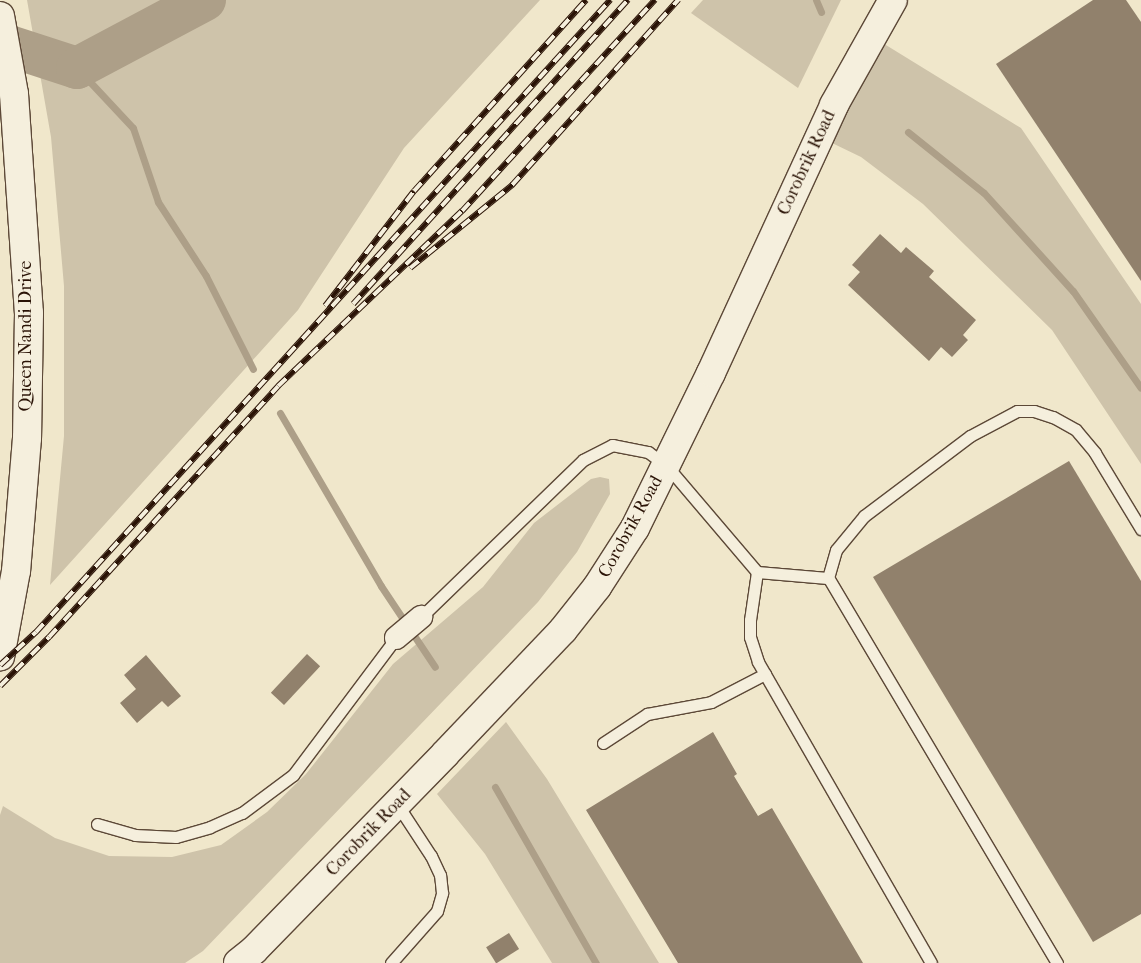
<!DOCTYPE html>
<html>
<head>
<meta charset="utf-8">
<style>
  body { margin:0 }
  #map { position:relative; width:1141px; height:963px; overflow:hidden; background:#f0e7cb; font-family:"IM FELL French Canon",serif }
  div>[style] { position:absolute }
  .green>* { inset:0; background:#cec3aa }
  .stream>* { height:7px; margin:-3.5px; padding:0 3.5px; transform-origin:3.5px; border-radius:3.5px; background:#ad9f88 }
  .river>* { height:42px; margin:-21px; padding:0 21px; transform-origin:21px; border-radius:21px; background:#ad9f88 }
  .building>* { inset:0; background:#91816c; transform-origin:0 0 }
  .roads { filter:drop-shadow(1px 0 #5c4837) drop-shadow(-1px 0 #5c4837) drop-shadow(0 1px #5c4837) drop-shadow(0 -1px #5c4837) }
  .service>* { height:11px; margin:-5.5px; padding:0 5.5px; transform-origin:5.5px; border-radius:5.5px; background:#f5efdd }
  .minor>* { height:22px; margin:-11px; padding:0 11px; transform-origin:11px; border-radius:11px; background:#f5efdd }
  .tertiary>* { height:28px; margin:-14px; padding:0 14px; transform-origin:14px; border-radius:14px; background:#f5efdd }
  .secondary>* { height:28px; margin:-14px; padding:0 14px; transform-origin:14px; border-radius:14px; background:#f5efdd }
  .rail>* { height:5.5px; margin-top:-2.75px; transform-origin:0; background:repeating-linear-gradient(90deg,#f5efdd 0 11px,#2a1306 0 22px); box-sizing:border-box; border-block:1px solid #2a1306 }
  span { translate:-50% -50%; white-space:nowrap; text-align:center; line-height:1.15; -webkit-text-stroke:5px #f5efdd; paint-order:stroke }
  .street-label { font-size:18px; color:#2a1306 }
</style>
</head>
<body>
<div id="map">
  <div class="green">
    <i style="clip-path:polygon(27px 0,540px 0,404px 148px,298px 310px,50px 585px,64px 436px,64px 286px,51px 137px)"></i>
    <i style="clip-path:polygon(703px 0,841px 0,798px 88px,691px 13px)"></i>
    <i style="clip-path:polygon(881px 42px,1021px 128px,1141px 304px,1141px 464px,1052px 330px,923px 204px,861px 157px,832px 143px)"></i>
    <i style="clip-path:polygon(600px 477px,609px 479px,610px 494px,577px 552px,538px 602px,203px 951px,185px 963px,0 963px,0 815px,3px 806px,55px 838px,109px 856px,172px 857px,221px 845px,267px 812px,306px 774px,393px 664px,483px 587px,534px 523px,591px 479px)"></i>
    <i style="clip-path:polygon(506px 722px,547px 779px,659px 963px,552px 963px,485px 854px,437px 794px)"></i>
  </div>
  <div class="stream">
    <i style="left:816px;top:0;width:13px;rotate:67deg"></i>
    <i style="left:77px;top:68px;width:82px;rotate:47deg"></i>
    <i style="left:133px;top:128px;width:78px;rotate:71.3deg"></i>
    <i style="left:158px;top:202px;width:88px;rotate:57deg"></i>
    <i style="left:206px;top:276px;width:104px;rotate:63.2deg"></i>
    <i style="left:908px;top:132px;width:97px;rotate:38.8deg"></i>
    <i style="left:984px;top:193px;width:132px;rotate:47.8deg"></i>
    <i style="left:1073px;top:291px;width:118px;rotate:55deg"></i>
    <i style="left:280px;top:413px;width:200px;rotate:59.7deg"></i>
    <i style="left:381px;top:586px;width:97px;rotate:56.3deg"></i>
    <i style="left:495px;top:787px;width:203px;rotate:60.2deg"></i>
  </div>
  <div class="river">
    <i style="left:0;top:43px;width:81px;rotate:18deg"></i>
    <i style="left:77px;top:68px;width:145px;rotate:-28deg"></i>
  </div>
  <div class="building">
    <i style="clip-path:polygon(1093px 0,1126px 0,1141px 22px,1141px 281px,996px 64px)"></i>
    <i style="clip-path:polygon(880px 234px,901px 253px,906px 247px,934px 271px,929px 277px,976px 320px,963px 335px,968px 340px,952px 357px,941px 347px,929px 361px,848px 285px,860px 272px,852px 265px)"></i>
    <i style="clip-path:polygon(1069px 461px,1141px 581px,1141px 914px,1093px 942px,873px 577px)"></i>
    <i style="left:307px;top:654px;width:18px;height:53px;rotate:43deg"></i>
    <i style="clip-path:polygon(146px 655px,181px 696px,168px 707px,162px 701px,137px 723px,120px 703px,136px 689px,124px 675px)"></i>
    <i style="clip-path:polygon(713px 732px,737px 774px,734px 776px,758px 816px,772px 808px,863px 963px,678px 963px,586px 810px)"></i>
    <i style="left:509px;top:933px;width:19px;height:27px;rotate:58deg"></i>
  </div>
  <div class="roads">
    <div class="service">
      <i style="left:757px;top:572px;width:49px;rotate:98.3deg"></i>
      <i style="left:750px;top:620px;width:17px;rotate:90deg"></i>
      <i style="left:750px;top:637px;width:26px;rotate:72deg"></i>
      <i style="left:758px;top:662px;width:347px;rotate:60.1deg"></i>
      <i style="left:421px;top:617px;width:226px;rotate:-44.1deg"></i>
      <i style="left:583px;top:460px;width:33px;rotate:-27deg"></i>
      <i style="left:612px;top:445px;width:37px;rotate:11deg"></i>
      <i style="left:648px;top:452px;width:22px;rotate:36deg"></i>
      <i style="left:666px;top:465px;width:140px;rotate:49.6deg"></i>
      <i style="left:757px;top:572px;width:71px;rotate:4.8deg"></i>
      <i style="left:603px;top:743px;width:53px;rotate:-33.4deg"></i>
      <i style="left:647px;top:714px;width:65px;rotate:-10.6deg"></i>
      <i style="left:711px;top:702px;width:61px;rotate:-27.4deg"></i>
      <i style="left:97px;top:824px;width:40px;rotate:16deg"></i>
      <i style="left:135px;top:835px;width:41px;rotate:2.8deg"></i>
      <i style="left:176px;top:837px;width:35px;rotate:-16deg"></i>
      <i style="left:210px;top:827px;width:35px;rotate:-24deg"></i>
      <i style="left:242px;top:813px;width:64px;rotate:-36.7deg"></i>
      <i style="left:293px;top:775px;width:171px;rotate:-53.1deg"></i>
      <i style="left:391px;top:963px;width:69px;rotate:-48.5deg"></i>
      <i style="left:437px;top:911px;width:19px;rotate:-74deg"></i>
      <i style="left:442px;top:893px;width:18px;rotate:-96deg"></i>
      <i style="left:440px;top:875px;width:21px;rotate:-115deg"></i>
      <i style="left:431px;top:856px;width:62px;rotate:-123.2deg"></i>
      <i style="left:1057px;top:963px;width:448px;rotate:-120.7deg"></i>
      <i style="left:828px;top:578px;width:29px;rotate:-74deg"></i>
      <i style="left:836px;top:550px;width:44px;rotate:-50.5deg"></i>
      <i style="left:864px;top:516px;width:133px;rotate:-37deg"></i>
      <i style="left:970px;top:436px;width:53px;rotate:-28deg"></i>
      <i style="left:1017px;top:411px;width:17px"></i>
      <i style="left:1034px;top:411px;width:20px;rotate:18deg"></i>
      <i style="left:1053px;top:417px;width:26px;rotate:29deg"></i>
      <i style="left:1076px;top:430px;width:30px;rotate:50deg"></i>
      <i style="left:1095px;top:453px;width:89px;rotate:58.8deg"></i>
    </div>
    <div class="minor">
      <i style="left:396px;top:638px;width:33px;rotate:-40deg"></i>
    </div>
    <div class="tertiary">
      <i style="left:238px;top:963px;width:21px;rotate:-39deg"></i>
      <i style="left:254px;top:950px;width:274px;rotate:-45.7deg"></i>
      <i style="left:445px;top:754px;width:171px;rotate:-46.4deg"></i>
      <i style="left:563px;top:630px;width:55px;rotate:-51.7deg"></i>
      <i style="left:597px;top:587px;width:70px;rotate:-57.2deg"></i>
      <i style="left:635px;top:528px;width:173px;rotate:-63.9deg"></i>
      <i style="left:711px;top:373px;width:295px;rotate:-65.3deg"></i>
      <i style="left:834px;top:105px;width:120px;rotate:-60.7deg"></i>
    </div>
    <div class="secondary">
      <i style="left:0;top:16px;width:79px;rotate:79.8deg"></i>
      <i style="left:14px;top:94px;width:220px;rotate:86.1deg"></i>
      <i style="left:29px;top:313px;width:125px;rotate:90.9deg"></i>
      <i style="left:27px;top:438px;width:133px;rotate:94.7deg"></i>
      <i style="left:16px;top:571px;width:87px;rotate:100.5deg"></i>
    </div>
  </div>
  <div class="rail">
    <i style="left:410px;top:268px;width:132px;rotate:-39.1deg"></i>
    <i style="left:512px;top:185px;width:249px;rotate:-48.1deg"></i>
    <i style="left:353px;top:304px;width:410px;rotate:-47.9deg"></i>
    <i style="left:325px;top:306px;width:145px;rotate:-52.3deg"></i>
    <i style="left:414px;top:191px;width:257px;rotate:-48deg"></i>
    <i style="left:0;top:665px;width:49px;rotate:-42.5deg"></i>
    <i style="left:36px;top:632px;width:854px;rotate:-47.75deg"></i>
    <i style="left:0;top:686px;width:69px;rotate:-45deg"></i>
    <i style="left:49px;top:637px;width:340px;rotate:-47.6deg"></i>
    <i style="left:278px;top:386px;width:254px;rotate:-43.6deg"></i>
    <i style="left:462px;top:211px;width:286px;rotate:-47.6deg"></i>
  </div>
  <div class="street-label">
    <span style="left:807px;top:163px;rotate:-65deg">Corobrik Road</span>
    <span style="left:26px;top:336px;rotate:-90deg">Queen Nandi Drive</span>
    <span style="left:631px;top:527px;rotate:-61deg">Corobrik Road</span>
    <span style="left:369px;top:833px;rotate:-46deg">Corobrik Road</span>
  </div>
</div>
</body>
</html>
